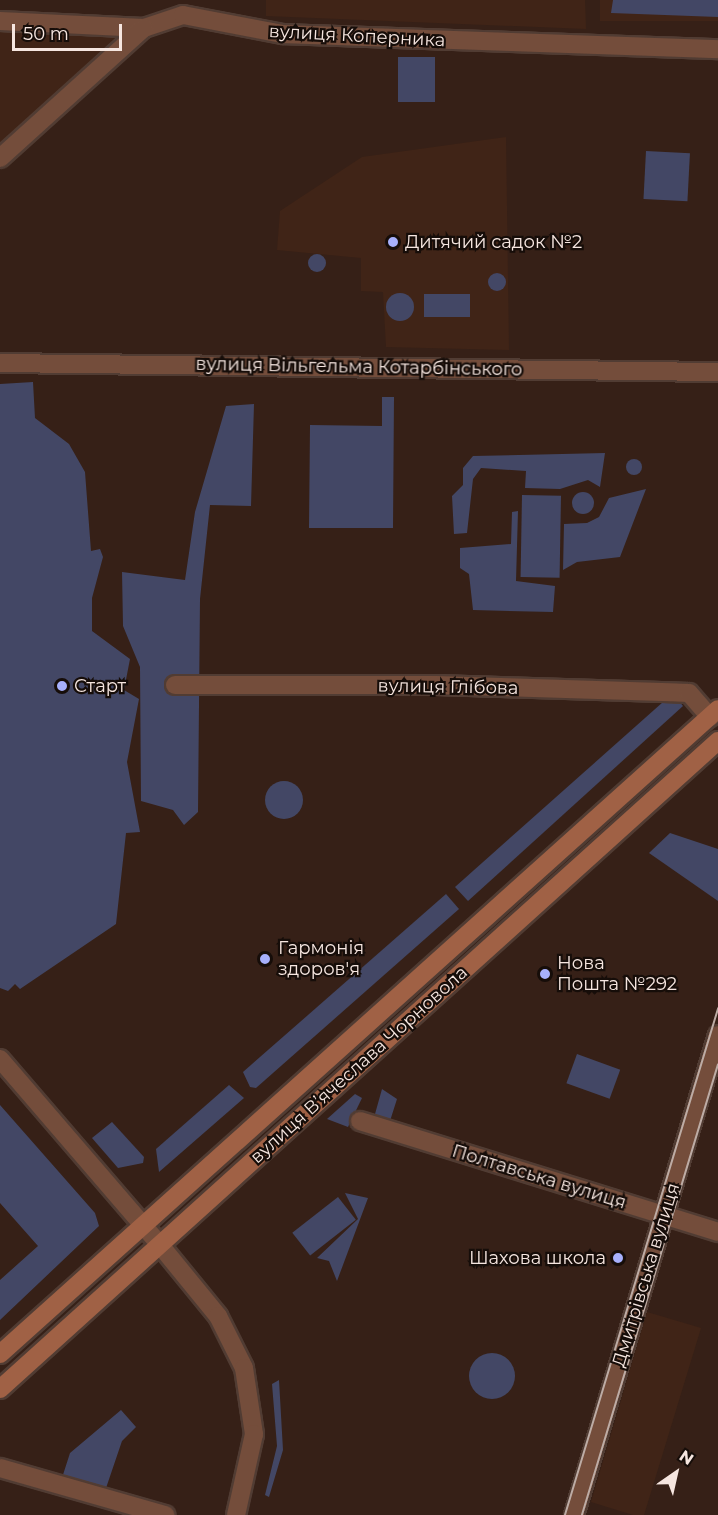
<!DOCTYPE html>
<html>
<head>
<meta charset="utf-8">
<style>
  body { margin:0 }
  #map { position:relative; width:718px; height:1515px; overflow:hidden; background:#362017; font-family:Montserrat,sans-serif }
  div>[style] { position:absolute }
  .built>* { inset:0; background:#402417; transform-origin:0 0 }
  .green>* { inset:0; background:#434765; transform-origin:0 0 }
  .round { border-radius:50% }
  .roads { filter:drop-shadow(2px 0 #513c33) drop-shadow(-2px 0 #513c33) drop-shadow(0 2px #513c33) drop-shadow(0 -2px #513c33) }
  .minor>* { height:18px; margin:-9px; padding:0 9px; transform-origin:9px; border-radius:9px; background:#744d3b }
  .tertiary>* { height:18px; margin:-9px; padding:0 9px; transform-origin:9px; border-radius:9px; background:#744d3b }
  .secondary>* { height:18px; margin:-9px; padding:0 9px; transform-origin:9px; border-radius:9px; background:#a06145 }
  .tram>* { height:1.5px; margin:-0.75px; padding:0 0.75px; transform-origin:0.75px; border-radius:0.75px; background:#bdaca5 }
  .dots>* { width:16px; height:16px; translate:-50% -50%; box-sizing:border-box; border:3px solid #160d09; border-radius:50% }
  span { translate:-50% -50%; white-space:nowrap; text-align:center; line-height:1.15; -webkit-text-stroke:4.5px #160d09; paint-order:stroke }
  .street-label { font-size:18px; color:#f6e6e0 }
  .poi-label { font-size:18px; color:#f6e6e0 }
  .left { translate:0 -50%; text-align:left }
  .right { translate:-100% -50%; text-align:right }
  .north { position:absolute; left:646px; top:1443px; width:60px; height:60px; -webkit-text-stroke:4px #160d09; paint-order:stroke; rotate:34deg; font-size:16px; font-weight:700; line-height:24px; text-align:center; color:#f6e6e0 }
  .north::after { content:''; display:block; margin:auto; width:21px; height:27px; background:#f6e6e0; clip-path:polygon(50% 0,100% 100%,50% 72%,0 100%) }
  .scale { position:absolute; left:12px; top:24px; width:110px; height:27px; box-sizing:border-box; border:3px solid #f6e6e0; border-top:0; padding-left:8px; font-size:18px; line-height:21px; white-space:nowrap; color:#f6e6e0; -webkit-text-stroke:4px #160d09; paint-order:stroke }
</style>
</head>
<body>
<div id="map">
  <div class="built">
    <i style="clip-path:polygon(266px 0,585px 0,586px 29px,266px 16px)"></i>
    <i style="left:600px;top:0;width:118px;height:21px"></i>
    <i style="clip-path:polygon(0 27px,115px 35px,118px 40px,0 152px)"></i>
    <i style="clip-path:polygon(506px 137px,509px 350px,386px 347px,383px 292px,361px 291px,361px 258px,277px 250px,280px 211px,362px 157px)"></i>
    <i style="clip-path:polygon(647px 1312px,701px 1328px,644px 1515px,633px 1515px,591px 1502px)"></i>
  </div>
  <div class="green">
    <i style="clip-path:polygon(613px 0,718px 0,718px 17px,611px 13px)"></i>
    <i style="left:398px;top:57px;width:37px;height:45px"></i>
    <i style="left:646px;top:151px;width:44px;height:48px;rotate:3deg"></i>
    <i class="round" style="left:308px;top:254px;width:18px;height:18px"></i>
    <i class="round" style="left:488px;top:273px;width:18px;height:18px"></i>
    <i class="round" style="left:386px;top:293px;width:28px;height:28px"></i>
    <i style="left:424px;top:294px;width:46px;height:23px"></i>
    <i style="clip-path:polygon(33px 382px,35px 418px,69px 444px,85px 472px,91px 551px,100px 549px,103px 557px,92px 598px,92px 631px,130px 659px,124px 690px,139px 699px,127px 762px,140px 832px,126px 833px,116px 924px,20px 989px,15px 984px,8px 991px,0 988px,0 384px)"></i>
    <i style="clip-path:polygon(382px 397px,394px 397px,393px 528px,309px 528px,310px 425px,382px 426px)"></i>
    <i style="clip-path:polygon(254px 404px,251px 506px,210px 505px,200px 599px,198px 812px,184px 825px,173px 810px,141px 801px,140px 667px,123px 626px,122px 572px,185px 580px,195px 512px,226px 406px)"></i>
    <i style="clip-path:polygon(605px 453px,600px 487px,588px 480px,560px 489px,525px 488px,526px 471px,481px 468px,473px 479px,467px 533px,454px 534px,452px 496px,463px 485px,463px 468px,473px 456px)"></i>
    <i class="round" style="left:626px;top:459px;width:16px;height:16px"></i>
    <i style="clip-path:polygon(646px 489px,620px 557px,577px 562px,563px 570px,564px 524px,587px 523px,599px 517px,609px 498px)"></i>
    <i class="round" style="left:572px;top:492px;width:22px;height:22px"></i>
    <i style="left:522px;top:495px;width:39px;height:82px;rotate:1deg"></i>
    <i style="clip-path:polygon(518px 511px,516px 581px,555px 586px,553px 612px,473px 610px,469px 574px,460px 568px,460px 548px,511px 544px,512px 512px)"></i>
    <i style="clip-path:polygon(679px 701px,683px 706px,468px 901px,455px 887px,663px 702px)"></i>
    <i class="round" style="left:265px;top:781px;width:38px;height:38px"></i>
    <i style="clip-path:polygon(670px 833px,718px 849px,718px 901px,649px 853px)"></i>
    <i style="clip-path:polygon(446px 894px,459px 909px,256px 1088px,250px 1087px,243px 1072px)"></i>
    <i style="left:577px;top:1054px;width:46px;height:31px;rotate:20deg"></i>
    <i style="clip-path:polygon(229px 1085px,244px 1098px,159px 1172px,156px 1149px)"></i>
    <i style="clip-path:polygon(382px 1089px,397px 1099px,390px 1121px,414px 1132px,380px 1121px,375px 1114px)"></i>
    <i style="clip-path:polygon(355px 1094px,362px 1098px,348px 1127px,327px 1119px)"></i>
    <i style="clip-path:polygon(0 1105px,95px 1213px,99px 1226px,0 1320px,0 1280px,38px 1246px,0 1203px)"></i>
    <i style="clip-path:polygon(112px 1122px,144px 1157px,143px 1163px,118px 1168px,92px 1138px)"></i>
    <i style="clip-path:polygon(345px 1193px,368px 1198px,337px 1281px,329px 1261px,317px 1258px,358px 1219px)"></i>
    <i style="left:338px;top:1197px;width:29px;height:58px;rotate:52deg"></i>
    <i class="round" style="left:469px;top:1353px;width:46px;height:46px"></i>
    <i style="clip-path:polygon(279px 1380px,283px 1450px,269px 1497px,265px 1495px,277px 1446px,272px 1384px)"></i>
    <i style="clip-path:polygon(121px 1410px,136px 1427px,122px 1441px,104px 1494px,61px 1481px,70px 1453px)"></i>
  </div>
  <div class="roads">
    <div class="minor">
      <i style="left:0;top:21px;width:144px;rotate:2.8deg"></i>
      <i style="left:144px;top:28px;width:41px;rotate:-18.4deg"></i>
      <i style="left:183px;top:15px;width:102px;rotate:10.8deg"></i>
      <i style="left:283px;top:34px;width:435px;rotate:2deg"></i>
      <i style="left:0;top:158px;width:194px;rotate:-42.1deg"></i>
      <i style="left:0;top:363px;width:718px;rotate:0.72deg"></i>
      <i style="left:175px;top:685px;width:261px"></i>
      <i style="left:436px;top:685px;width:253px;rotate:1.8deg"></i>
      <i style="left:689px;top:693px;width:32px;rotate:49deg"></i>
      <i style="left:360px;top:1121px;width:375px;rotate:17.2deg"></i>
      <i style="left:160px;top:1245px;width:92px;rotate:50.8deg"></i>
      <i style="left:218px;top:1316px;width:58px;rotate:63.4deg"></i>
      <i style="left:244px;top:1368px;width:67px;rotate:81.4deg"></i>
      <i style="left:254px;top:1434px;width:83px;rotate:102.5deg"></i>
      <i style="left:0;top:1468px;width:172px;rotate:15.9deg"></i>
      <i style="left:574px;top:1515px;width:501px;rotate:-73.3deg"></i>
    </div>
    <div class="tertiary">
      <i style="left:0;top:1059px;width:245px;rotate:49.3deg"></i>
    </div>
    <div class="secondary">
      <i style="left:0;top:1354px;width:965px;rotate:-41.93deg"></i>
      <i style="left:0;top:1389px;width:967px;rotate:-42.07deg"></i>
    </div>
  </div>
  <div class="tram">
    <i style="left:565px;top:1515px;width:529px;rotate:-73.18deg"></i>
    <i style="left:582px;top:1515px;width:470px;rotate:-73.2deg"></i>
  </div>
  <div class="dots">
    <i style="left:393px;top:242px;background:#a7b0fc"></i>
    <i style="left:62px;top:686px;background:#a7b0fc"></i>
    <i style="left:265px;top:959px;background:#a7b0fc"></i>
    <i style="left:545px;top:974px;background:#a7b0fc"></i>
    <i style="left:618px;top:1258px;background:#a7b0fc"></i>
  </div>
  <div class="street-label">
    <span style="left:357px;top:36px;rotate:3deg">вулиця Коперника</span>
    <span style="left:359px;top:367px;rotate:1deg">вулиця Вільгельма Котарбінського</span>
    <span style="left:448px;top:687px;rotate:1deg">вулиця Глібова</span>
    <span style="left:359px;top:1065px;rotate:-42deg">вулиця Вʼячеслава Чорновола</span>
    <span style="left:539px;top:1177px;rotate:17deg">Полтавська вулиця</span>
    <span style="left:646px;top:1275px;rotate:-73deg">Дмитрівська вулиця</span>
  </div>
  <div class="poi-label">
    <span class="left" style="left:405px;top:242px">Дитячий садок №2</span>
    <span class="left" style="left:74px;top:686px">Старт</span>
    <span class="left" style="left:278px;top:959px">Гармонія<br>здоров'я</span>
    <span class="left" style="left:557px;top:974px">Нова<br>Пошта №292</span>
    <span class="right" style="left:606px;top:1258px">Шахова школа</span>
  </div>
  <div class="north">N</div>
  <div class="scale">50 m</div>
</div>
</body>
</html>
